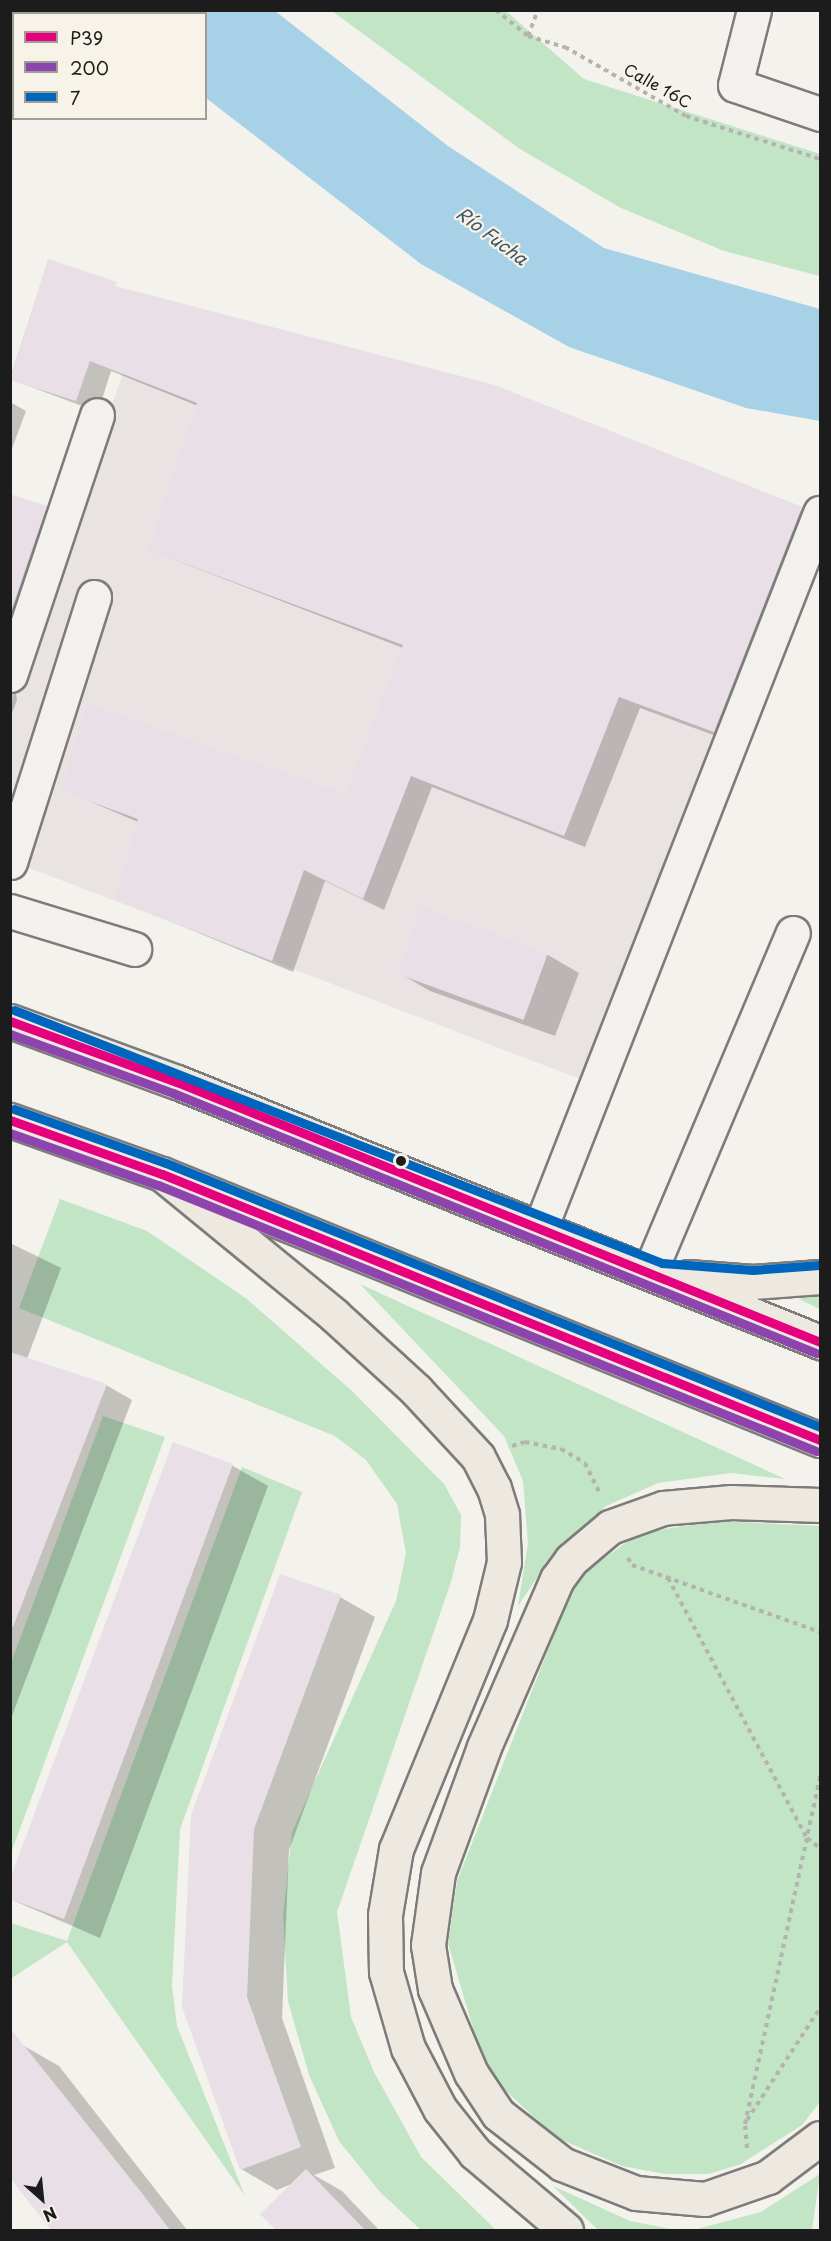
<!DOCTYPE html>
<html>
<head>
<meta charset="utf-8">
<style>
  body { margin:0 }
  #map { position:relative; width:831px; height:2241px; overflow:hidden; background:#f4f2ec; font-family:"Playpen Sans",sans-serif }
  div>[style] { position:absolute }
  .built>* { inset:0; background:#eae3e3 }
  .green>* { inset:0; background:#c1e5c5 }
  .water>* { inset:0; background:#a6d1e6 }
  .shadow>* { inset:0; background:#0003 }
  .building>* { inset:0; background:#e8e0e6; transform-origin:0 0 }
  .path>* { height:4px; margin-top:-2px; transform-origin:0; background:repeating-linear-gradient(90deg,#b4b3b0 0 4.5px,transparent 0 9px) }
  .roads { filter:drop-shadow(2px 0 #7d7c7a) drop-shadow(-2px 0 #7d7c7a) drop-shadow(0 2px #7d7c7a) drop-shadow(0 -2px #7d7c7a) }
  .minor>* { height:33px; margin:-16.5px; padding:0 16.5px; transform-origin:16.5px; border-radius:16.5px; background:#f2f1ed }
  .major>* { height:33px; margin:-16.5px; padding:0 16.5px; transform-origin:16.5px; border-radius:16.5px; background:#ede8e0 }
  .bus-1>* { height:9px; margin:-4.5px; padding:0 4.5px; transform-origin:4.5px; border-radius:4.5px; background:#e5007d }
  .bus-2>* { height:9px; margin:-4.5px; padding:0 4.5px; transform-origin:4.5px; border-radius:4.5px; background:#8e44ad }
  .bus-3>* { height:9px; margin:-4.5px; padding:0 4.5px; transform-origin:4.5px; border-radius:4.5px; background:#0065bd }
  .dots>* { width:16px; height:16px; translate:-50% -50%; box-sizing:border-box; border:3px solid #f7f3e8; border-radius:50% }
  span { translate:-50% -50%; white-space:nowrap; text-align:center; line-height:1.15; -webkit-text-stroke:4.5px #f7f3e8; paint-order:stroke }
  .street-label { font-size:16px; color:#1c1c1c }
  .water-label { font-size:18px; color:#405662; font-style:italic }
  .frame { position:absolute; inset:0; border:12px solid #1c1c1c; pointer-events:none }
  .legend { position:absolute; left:12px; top:12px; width:195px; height:108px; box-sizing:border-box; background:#f7f3e8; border:2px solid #9f9d96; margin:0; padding:8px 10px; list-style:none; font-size:18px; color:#1c1c1c }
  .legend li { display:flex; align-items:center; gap:12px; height:30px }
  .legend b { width:30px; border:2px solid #9f9d96 }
  .north { position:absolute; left:12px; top:2169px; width:60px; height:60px; -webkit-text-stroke:4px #f7f3e8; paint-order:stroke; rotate:153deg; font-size:16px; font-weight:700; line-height:24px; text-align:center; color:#1c1c1c }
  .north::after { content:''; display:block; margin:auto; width:21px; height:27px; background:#1c1c1c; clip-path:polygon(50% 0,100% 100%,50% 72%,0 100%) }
</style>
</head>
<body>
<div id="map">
  <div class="built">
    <i style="clip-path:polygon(149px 295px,494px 385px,805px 508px,580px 1079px,11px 861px,11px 705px)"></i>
  </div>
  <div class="green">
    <i style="clip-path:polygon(332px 11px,506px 11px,584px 79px,820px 154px,820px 276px,724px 251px,619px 207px,520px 149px)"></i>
    <i style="clip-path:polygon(60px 1199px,147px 1231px,247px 1299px,352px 1391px,444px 1484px,461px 1515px,460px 1547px,451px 1582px,337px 1912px,351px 2017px,374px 2072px,421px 2157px,496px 2230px,421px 2230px,380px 2192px,339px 2141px,309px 2075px,288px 2001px,283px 1916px,292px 1832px,396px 1601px,406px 1553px,397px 1504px,366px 1460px,335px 1436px,19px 1308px)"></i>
    <i style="clip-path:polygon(360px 1284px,785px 1479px,731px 1473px,658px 1483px,606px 1506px,553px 1554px,518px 1606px,528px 1543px,523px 1481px,504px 1436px)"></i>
    <i style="clip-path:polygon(820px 1295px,820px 1309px,799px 1299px)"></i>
    <i style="clip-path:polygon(103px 1416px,165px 1437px,11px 1853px,11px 1663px)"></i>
    <i style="clip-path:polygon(242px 1467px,302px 1492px,180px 1829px,172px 1986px,177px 2026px,245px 2196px,67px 1942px,10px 1979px,11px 1923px,67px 1941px)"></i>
    <i style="clip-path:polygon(717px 1521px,820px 1526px,820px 2102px,802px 2125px,741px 2164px,709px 2174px,665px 2174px,622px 2166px,555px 2137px,486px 2072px,448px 1943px,457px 1881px,576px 1579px,639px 1533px)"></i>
    <i style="clip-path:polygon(820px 2174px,812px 2230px,693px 2230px,761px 2212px)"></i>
    <i style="clip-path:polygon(553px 2186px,630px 2221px,676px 2230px,598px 2230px)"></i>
  </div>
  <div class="water">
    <i style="clip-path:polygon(92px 11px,275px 11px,448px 146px,604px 248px,820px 309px,820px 421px,746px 408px,569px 347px,421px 264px,206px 98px,206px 14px)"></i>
  </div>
  <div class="shadow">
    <i style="clip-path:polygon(48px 261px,131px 292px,494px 386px,820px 519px,735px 743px,640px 708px,585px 847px,432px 787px,384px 910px,325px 881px,293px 972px,117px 899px,138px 822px,63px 790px,346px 796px,403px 648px,149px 550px,198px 406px,111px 371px,98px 412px,10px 379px)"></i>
    <i style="clip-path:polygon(10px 402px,26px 411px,10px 454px)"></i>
    <i style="clip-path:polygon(10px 496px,68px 520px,14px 682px,17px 700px,10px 719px)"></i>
    <i style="clip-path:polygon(422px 909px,548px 955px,579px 973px,555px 1036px,430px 991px,399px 973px)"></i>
    <i style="clip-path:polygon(10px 1243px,61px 1268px,27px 1359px,106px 1385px,132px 1400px,10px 1721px)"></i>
    <i style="clip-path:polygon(174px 1444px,233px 1466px,268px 1486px,100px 1938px,10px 1899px)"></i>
    <i style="clip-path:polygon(340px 1597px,375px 1617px,289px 1850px,282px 2018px,335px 2168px,314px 2175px,342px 2191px,379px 2230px,278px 2230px,262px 2214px,294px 2183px,277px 2190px,241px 2169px,183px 2007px)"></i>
    <i style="clip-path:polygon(24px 2046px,59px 2066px,187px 2230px,53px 2230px,10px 2177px)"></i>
  </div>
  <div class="building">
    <i style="clip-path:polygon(48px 259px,117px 282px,115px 286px,494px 385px,802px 507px,714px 732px,619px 697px,564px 836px,411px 776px,363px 899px,304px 870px,272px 961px,115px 900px,138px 819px,61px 791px,86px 703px,345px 794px,403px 645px,148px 550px,197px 403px,90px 361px,76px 401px,10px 380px)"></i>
    <i style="clip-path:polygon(10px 494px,47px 506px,10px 614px)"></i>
    <i style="left:421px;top:907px;width:135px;height:71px;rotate:20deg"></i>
    <i style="clip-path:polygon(10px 1352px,107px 1384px,13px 1627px,10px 1626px)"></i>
    <i style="clip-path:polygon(173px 1442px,233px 1464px,64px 1919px,10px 1899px,10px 1879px)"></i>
    <i style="clip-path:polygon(280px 1574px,341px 1595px,254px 1829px,247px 1997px,301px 2147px,240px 2170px,182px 2007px,191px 1815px)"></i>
    <i style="clip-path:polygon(10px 2028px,141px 2192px,170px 2230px,51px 2230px,10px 2178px)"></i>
    <i style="clip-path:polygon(306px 2169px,365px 2230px,276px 2230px,260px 2214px)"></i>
  </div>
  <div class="path">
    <i style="left:496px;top:10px;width:41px;rotate:39.1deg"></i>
    <i style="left:528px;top:36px;width:39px;rotate:17deg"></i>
    <i style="left:565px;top:47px;width:139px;rotate:29.7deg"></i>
    <i style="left:686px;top:116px;width:141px;rotate:17.8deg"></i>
    <i style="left:528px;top:36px;width:28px;rotate:-69deg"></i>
    <i style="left:512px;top:1446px;width:14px;rotate:-17deg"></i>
    <i style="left:525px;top:1442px;width:37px;rotate:11deg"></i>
    <i style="left:561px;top:1449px;width:28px;rotate:30deg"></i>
    <i style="left:585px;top:1463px;width:34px;rotate:64deg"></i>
    <i style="left:628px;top:1558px;width:8px;rotate:60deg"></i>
    <i style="left:632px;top:1565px;width:200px;rotate:19.6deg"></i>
    <i style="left:668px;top:1578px;width:295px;rotate:61.9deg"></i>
    <i style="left:807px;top:1838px;width:16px;rotate:38deg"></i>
    <i style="left:747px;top:2120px;width:134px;rotate:-56.9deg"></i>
    <i style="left:747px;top:2148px;width:24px;rotate:-95deg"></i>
    <i style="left:745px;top:2124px;width:356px;rotate:-77.8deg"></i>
  </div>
  <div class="roads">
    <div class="minor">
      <i style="left:754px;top:10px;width:77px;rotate:104.2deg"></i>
      <i style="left:735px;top:85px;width:90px;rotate:18.8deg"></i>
      <i style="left:10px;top:675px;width:274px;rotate:-71.5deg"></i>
      <i style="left:10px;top:862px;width:278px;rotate:-72.4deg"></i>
      <i style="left:10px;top:911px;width:130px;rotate:17deg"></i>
      <i style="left:541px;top:1226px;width:766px;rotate:-68.63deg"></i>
      <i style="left:650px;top:1271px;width:367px;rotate:-67.1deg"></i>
    </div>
    <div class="major">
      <i style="left:10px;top:1021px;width:178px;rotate:20.1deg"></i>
      <i style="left:177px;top:1082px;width:694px;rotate:22.02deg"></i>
      <i style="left:10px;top:1120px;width:161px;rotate:19.6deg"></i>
      <i style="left:162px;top:1174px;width:710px;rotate:22.01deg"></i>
      <i style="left:162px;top:1174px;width:222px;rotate:39.3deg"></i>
      <i style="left:334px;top:1315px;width:111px;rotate:42.4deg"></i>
      <i style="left:416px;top:1390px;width:91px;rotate:47.2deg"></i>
      <i style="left:478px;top:1457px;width:35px;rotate:63deg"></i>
      <i style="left:494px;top:1488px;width:28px;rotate:73deg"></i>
      <i style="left:502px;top:1515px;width:47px;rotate:87.6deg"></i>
      <i style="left:504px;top:1562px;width:60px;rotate:103.6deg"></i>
      <i style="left:490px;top:1620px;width:248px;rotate:112.3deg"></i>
      <i style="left:396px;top:1849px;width:67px;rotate:99.5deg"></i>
      <i style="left:385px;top:1915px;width:57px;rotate:89deg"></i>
      <i style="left:386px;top:1972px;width:79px;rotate:73.9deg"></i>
      <i style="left:408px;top:2048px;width:69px;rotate:62.3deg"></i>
      <i style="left:440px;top:2109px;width:56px;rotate:51.5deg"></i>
      <i style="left:475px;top:2153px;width:119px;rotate:40.2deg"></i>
      <i style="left:688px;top:1277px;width:65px;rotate:4.4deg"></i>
      <i style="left:753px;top:1282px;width:67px;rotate:-4.3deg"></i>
      <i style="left:820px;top:1505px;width:89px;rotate:-178.1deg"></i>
      <i style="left:731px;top:1502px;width:68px;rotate:175deg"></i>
      <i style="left:663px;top:1508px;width:56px;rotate:160.3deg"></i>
      <i style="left:610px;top:1527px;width:51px;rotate:139.8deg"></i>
      <i style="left:571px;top:1560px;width:24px;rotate:126deg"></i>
      <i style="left:557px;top:1579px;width:183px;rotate:113.5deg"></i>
      <i style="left:484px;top:1747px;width:134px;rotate:110.1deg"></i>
      <i style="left:438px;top:1873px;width:73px;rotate:97.9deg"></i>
      <i style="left:428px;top:1945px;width:45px;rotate:81deg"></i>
      <i style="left:435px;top:1989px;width:91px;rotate:66.8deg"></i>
      <i style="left:471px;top:2073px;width:49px;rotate:56.6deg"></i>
      <i style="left:498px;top:2114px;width:81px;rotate:38deg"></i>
      <i style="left:562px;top:2164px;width:79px;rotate:21.4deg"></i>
      <i style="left:636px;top:2193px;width:69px;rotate:5deg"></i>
      <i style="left:705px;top:2199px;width:67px;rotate:-19.2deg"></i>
      <i style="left:768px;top:2177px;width:65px;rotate:-36.9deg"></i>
    </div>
  </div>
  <div class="bus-1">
    <i style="left:10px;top:1021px;width:178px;rotate:20.1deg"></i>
    <i style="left:177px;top:1082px;width:694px;rotate:22.02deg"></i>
    <i style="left:10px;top:1120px;width:161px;rotate:19.6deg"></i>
    <i style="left:162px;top:1174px;width:710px;rotate:22.01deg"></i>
  </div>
  <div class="bus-2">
    <i style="left:10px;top:1034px;width:173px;rotate:19.9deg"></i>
    <i style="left:173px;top:1093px;width:694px;rotate:22.02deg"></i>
    <i style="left:10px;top:1133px;width:157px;rotate:19.4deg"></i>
    <i style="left:158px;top:1185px;width:710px;rotate:22.01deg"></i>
  </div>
  <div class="bus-3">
    <i style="left:14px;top:1010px;width:696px;rotate:21.33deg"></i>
    <i style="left:662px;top:1263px;width:91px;rotate:4.4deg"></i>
    <i style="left:753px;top:1270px;width:66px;rotate:-4.3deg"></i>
    <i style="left:14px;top:1109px;width:161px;rotate:19.6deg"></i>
    <i style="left:166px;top:1163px;width:705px;rotate:21.98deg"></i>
  </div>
  <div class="dots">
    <i style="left:401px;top:1161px;background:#1c1c1c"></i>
  </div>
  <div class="street-label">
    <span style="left:658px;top:85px;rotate:29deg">Calle 16C</span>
  </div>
  <div class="water-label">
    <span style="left:492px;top:236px;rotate:37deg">Río Fucha</span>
  </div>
  <div class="frame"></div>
  <ul class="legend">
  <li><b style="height:8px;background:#e5007d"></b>P39</li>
  <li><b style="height:8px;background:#8e44ad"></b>200</li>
  <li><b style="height:8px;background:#0065bd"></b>7</li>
  </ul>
  <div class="north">N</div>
</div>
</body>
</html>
